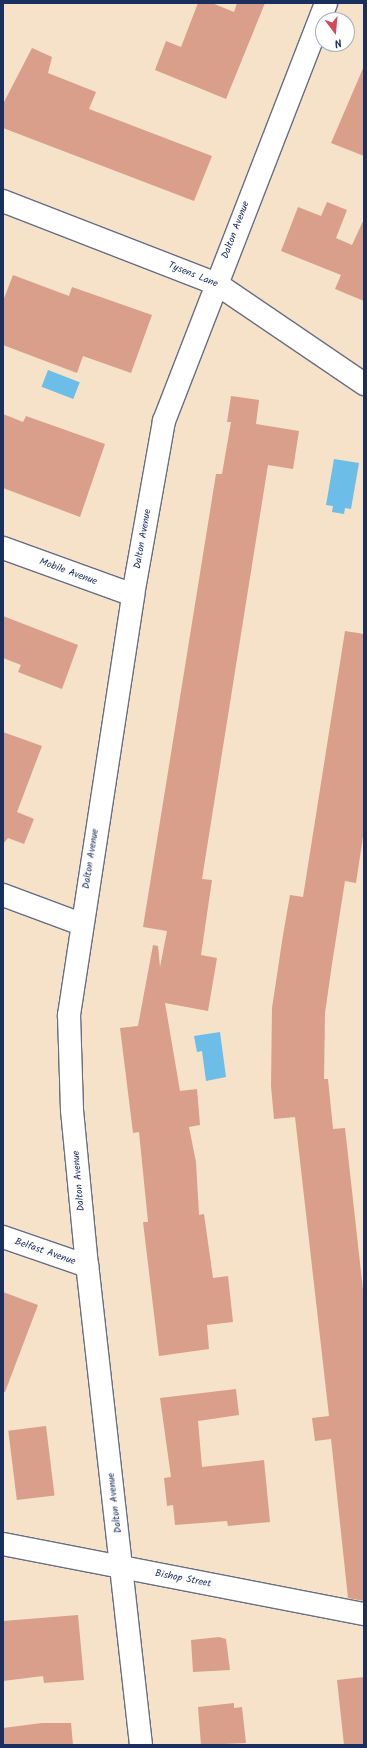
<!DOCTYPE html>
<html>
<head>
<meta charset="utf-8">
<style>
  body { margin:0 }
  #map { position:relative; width:367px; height:1748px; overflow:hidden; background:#f5e2c9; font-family:Kalam,sans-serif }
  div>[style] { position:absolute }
  .water>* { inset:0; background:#6cbde7; transform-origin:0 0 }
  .building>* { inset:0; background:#d99f8a; transform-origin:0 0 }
  .roads { filter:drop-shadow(1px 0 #676e83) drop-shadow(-1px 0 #676e83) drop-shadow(0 1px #676e83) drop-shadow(0 -1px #676e83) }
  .street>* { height:22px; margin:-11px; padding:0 11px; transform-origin:11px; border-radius:11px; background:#fff }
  span { translate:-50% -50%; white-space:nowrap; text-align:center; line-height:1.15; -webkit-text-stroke:3px #fff; paint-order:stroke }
  .street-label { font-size:10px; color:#1b2f5e }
  .frame { position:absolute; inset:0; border:4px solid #1b2f5e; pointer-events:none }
  .north { position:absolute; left:315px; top:12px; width:40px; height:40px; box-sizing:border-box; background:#fff; border:1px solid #a4acbf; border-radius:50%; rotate:164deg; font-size:11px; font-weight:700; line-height:16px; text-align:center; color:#1b2f5e }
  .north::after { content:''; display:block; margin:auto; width:14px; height:18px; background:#d1495b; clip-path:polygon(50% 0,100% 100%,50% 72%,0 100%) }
</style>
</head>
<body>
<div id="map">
  <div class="water">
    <i style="left:48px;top:370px;width:34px;height:18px;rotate:21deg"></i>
    <i style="clip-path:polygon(334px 459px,359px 463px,351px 509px,345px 508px,344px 514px,332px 512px,333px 506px,326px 505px)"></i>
    <i style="clip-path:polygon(220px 1032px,226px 1077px,206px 1081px,202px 1051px,197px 1052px,194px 1036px)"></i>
  </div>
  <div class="building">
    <i style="clip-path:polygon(198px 3px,212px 3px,234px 12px,237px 3px,265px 3px,226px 99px,155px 70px,166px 41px,181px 47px)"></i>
    <i style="clip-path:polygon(32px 48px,52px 57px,48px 73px,96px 92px,89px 109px,212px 156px,194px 201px,3px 128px,3px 104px)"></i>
    <i style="clip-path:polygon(364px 66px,364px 156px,331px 143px)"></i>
    <i style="clip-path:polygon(327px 202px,347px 210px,336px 238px,352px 245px,364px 219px,364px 301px,335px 289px,341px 275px,281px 251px,298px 207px,321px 216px)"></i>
    <i style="clip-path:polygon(13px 275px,69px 296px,72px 287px,152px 315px,131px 373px,83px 356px,77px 373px,3px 345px,3px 301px)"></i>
    <i style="clip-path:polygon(231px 396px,259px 400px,256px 424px,299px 431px,293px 469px,268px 465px,237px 659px,202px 879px,212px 880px,201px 955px,217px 958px,208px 1011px,165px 1003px,180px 1091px,197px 1089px,200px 1125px,189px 1127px,196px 1162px,199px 1215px,204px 1214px,213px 1278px,228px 1276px,233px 1322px,207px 1325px,209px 1349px,159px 1356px,143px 1222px,148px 1222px,139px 1132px,133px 1133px,120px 1028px,138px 1026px,153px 945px,158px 946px,160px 967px,167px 931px,143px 927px,216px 474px,222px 474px,231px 422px,227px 422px)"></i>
    <i style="clip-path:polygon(3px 414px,23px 422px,26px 416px,105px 444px,80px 517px,3px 488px)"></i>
    <i style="clip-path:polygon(3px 616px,78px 645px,62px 689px,18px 672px,21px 665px,3px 658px)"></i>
    <i style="clip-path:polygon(345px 631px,364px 634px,364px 830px,356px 883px,345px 881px,332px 964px,325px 1013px,324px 1079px,328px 1079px,333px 1129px,345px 1128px,364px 1299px,364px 1601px,348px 1598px,331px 1439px,315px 1441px,312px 1418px,329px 1416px,295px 1117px,274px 1119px,271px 1086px,272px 1008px,283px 935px,290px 895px,303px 897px)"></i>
    <i style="clip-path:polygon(3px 732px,42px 746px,17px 812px,34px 819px,24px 844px,8px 838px,3px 844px)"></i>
    <i style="clip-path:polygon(3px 1292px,38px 1305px,5px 1392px,3px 1392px)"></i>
    <i style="clip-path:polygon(236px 1389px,239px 1415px,198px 1421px,202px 1467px,264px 1460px,270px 1522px,228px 1526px,227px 1521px,175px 1525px,173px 1505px,167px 1506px,164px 1478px,171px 1477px,160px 1398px)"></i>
    <i style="left:46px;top:1426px;width:70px;height:38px;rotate:83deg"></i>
    <i style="clip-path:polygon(78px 1615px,84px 1680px,44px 1683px,43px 1676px,3px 1681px,3px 1621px)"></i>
    <i style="clip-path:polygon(219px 1637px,226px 1639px,230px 1670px,193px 1672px,191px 1640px)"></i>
    <i style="clip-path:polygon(364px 1677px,364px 1745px,344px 1745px,337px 1680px)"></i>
    <i style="clip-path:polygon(234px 1703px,234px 1708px,242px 1707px,246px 1743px,201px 1745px,198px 1707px)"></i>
    <i style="clip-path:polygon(42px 1723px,71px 1723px,73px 1745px,3px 1745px,3px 1728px)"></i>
  </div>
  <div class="roads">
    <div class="street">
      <i style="left:3px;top:201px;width:230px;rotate:21.2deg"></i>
      <i style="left:217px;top:284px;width:178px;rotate:34.2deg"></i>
      <i style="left:3px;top:548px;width:138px;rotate:19.9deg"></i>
      <i style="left:3px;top:895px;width:83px;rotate:20.4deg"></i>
      <i style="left:3px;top:1237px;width:89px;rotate:19deg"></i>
      <i style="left:3px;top:1544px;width:368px;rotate:11deg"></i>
      <i style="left:141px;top:1745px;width:482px;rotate:-96.4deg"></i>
      <i style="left:87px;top:1266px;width:157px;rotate:-95.5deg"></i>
      <i style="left:72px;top:1110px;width:95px;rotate:-91.8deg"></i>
      <i style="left:69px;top:1015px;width:425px;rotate:-81.3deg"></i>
      <i style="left:133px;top:595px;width:177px;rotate:-79.9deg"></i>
      <i style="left:164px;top:421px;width:448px;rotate:-68.8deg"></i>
    </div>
  </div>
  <div class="street-label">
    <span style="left:236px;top:230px;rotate:-69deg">Dalton Avenue</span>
    <span style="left:193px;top:275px;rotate:22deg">Tysens Lane</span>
    <span style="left:143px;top:539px;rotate:-80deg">Dalton Avenue</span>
    <span style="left:68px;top:572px;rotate:20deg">Mobile Avenue</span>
    <span style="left:91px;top:859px;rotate:-81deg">Dalton Avenue</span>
    <span style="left:79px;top:1181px;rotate:-95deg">Dalton Avenue</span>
    <span style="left:45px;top:1252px;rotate:19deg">Belfast Avenue</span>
    <span style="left:115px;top:1503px;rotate:-97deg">Dalton Avenue</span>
    <span style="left:183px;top:1579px;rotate:11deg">Bishop Street</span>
  </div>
  <div class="frame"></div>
  <div class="north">N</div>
</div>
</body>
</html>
